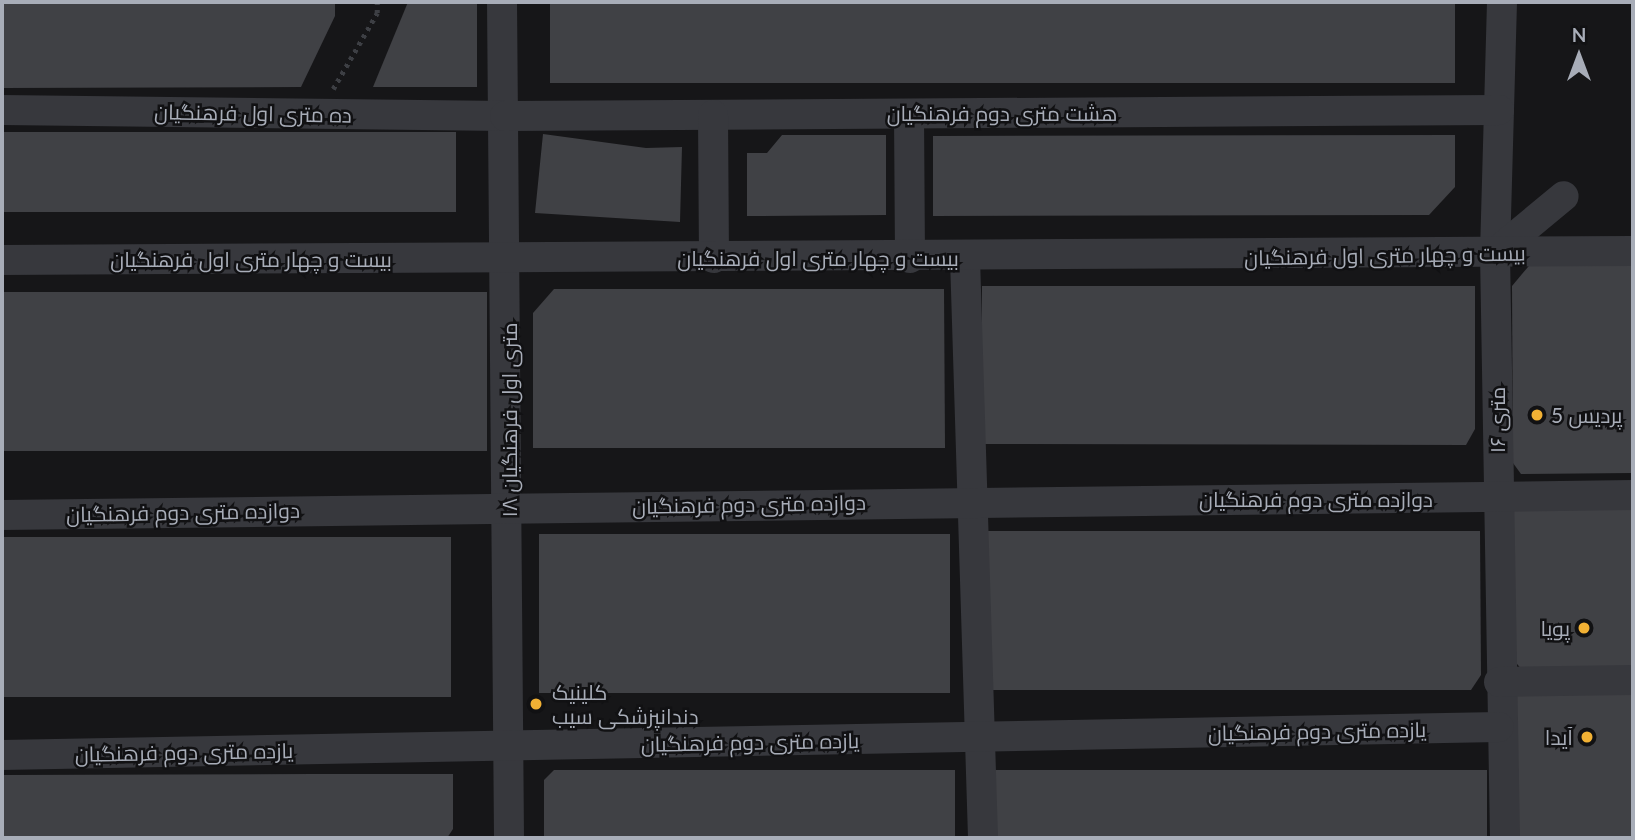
<!DOCTYPE html>
<html>
<head>
<meta charset="utf-8">
<style>
  body { margin:0 }
  #map { position:relative; width:1635px; height:840px; overflow:hidden; background:#161618; font-family:Lato,Cairo,sans-serif }
  div>[style] { position:absolute }
  .building>* { inset:0; background:#404145; transform-origin:0 0 }
  .path>* { height:4.5px; margin-top:-2.25px; transform-origin:0; background:repeating-linear-gradient(90deg,#3d3f44 0 3.5px,transparent 0 8.5px) }
  .minor>* { height:30px; margin:-15px; padding:0 15px; transform-origin:15px; border-radius:15px; background:#37383d }
  .dots>* { width:19px; height:19px; translate:-50% -50%; box-sizing:border-box; border:4px solid #111113; border-radius:50% }
  span { translate:-50% -50%; white-space:nowrap; text-align:center; line-height:1.15; -webkit-text-stroke:5px #111113; paint-order:stroke }
  .street-label { font-size:21px; color:#a8adb8 }
  .poi-label { font-size:21px; color:#a8adb8 }
  .left { translate:0 -50%; text-align:left }
  .right { translate:-100% -50%; text-align:right }
  .frame { position:absolute; inset:0; border:4px solid #a8adb8; pointer-events:none }
  .north { position:absolute; left:1544px; top:21px; width:70px; height:70px; -webkit-text-stroke:5px #111113; paint-order:stroke; rotate:0deg; font-size:19px; font-weight:700; line-height:28px; text-align:center; color:#a8adb8 }
  .north::after { content:''; display:block; margin:auto; width:24px; height:32px; background:#a8adb8; clip-path:polygon(50% 0,100% 100%,50% 72%,0 100%) }
</style>
</head>
<body>
<div id="map">
  <div class="building">
    <i style="clip-path:polygon(2px 2px,335px 2px,335px 16px,301px 87px,2px 88px)"></i>
    <i style="clip-path:polygon(408px 2px,477px 2px,477px 87px,373px 87px)"></i>
    <i style="left:550px;top:2px;width:905px;height:81px"></i>
    <i style="left:456px;top:132px;width:80px;height:454px;rotate:90deg"></i>
    <i style="clip-path:polygon(543px 134px,646px 148px,682px 147px,680px 222px,535px 213px)"></i>
    <i style="clip-path:polygon(782px 135px,886px 135px,886px 215px,747px 216px,747px 153px,767px 153px)"></i>
    <i style="clip-path:polygon(1455px 135px,1455px 187px,1429px 215px,933px 216px,933px 136px)"></i>
    <i style="clip-path:polygon(1533px 261px,1633px 261px,1633px 473px,1521px 474px,1513px 463px,1512px 286px)"></i>
    <i style="clip-path:polygon(982px 286px,1475px 286px,1475px 429px,1466px 445px,982px 444px)"></i>
    <i style="clip-path:polygon(554px 289px,944px 289px,945px 448px,533px 448px,533px 313px)"></i>
    <i style="left:487px;top:292px;width:159px;height:485px;rotate:90deg"></i>
    <i style="clip-path:polygon(1633px 502px,1633px 670px,1522px 670px,1513px 659px,1512px 503px)"></i>
    <i style="clip-path:polygon(987px 531px,1480px 531px,1481px 675px,1471px 690px,987px 690px)"></i>
    <i style="left:539px;top:534px;width:411px;height:159px"></i>
    <i style="left:451px;top:537px;width:160px;height:449px;rotate:90deg"></i>
    <i style="left:1633px;top:695px;width:143px;height:117px;rotate:90deg"></i>
    <i style="clip-path:polygon(554px 770px,955px 770px,955px 838px,544px 838px,544px 780px)"></i>
    <i style="left:994px;top:770px;width:493px;height:68px"></i>
    <i style="clip-path:polygon(314px 774px,453px 774px,453px 829px,447px 838px,2px 838px,2px 775px)"></i>
  </div>
  <div class="path">
    <i style="left:333px;top:89px;width:88px;rotate:-59.9deg"></i>
    <i style="left:377px;top:13px;width:11px;rotate:-90deg"></i>
  </div>
  <div class="minor">
    <i style="left:502px;top:2px;width:836px;rotate:89.52deg"></i>
    <i style="left:1502px;top:2px;width:251px;rotate:91.6deg"></i>
    <i style="left:1495px;top:253px;width:585px;rotate:89.02deg"></i>
    <i style="left:2px;top:110px;width:503px;rotate:0.68deg"></i>
    <i style="left:505px;top:116px;width:994px;rotate:-0.35deg"></i>
    <i style="left:909px;top:114px;width:144px;rotate:89.6deg"></i>
    <i style="left:713px;top:115px;width:143px;rotate:89.6deg"></i>
    <i style="left:1495px;top:253px;width:89px;rotate:-39.6deg"></i>
    <i style="left:965px;top:258px;width:580px;rotate:88.22deg"></i>
    <i style="left:2px;top:260px;width:1631px;rotate:-0.32deg"></i>
    <i style="left:2px;top:515px;width:1631px;rotate:-0.7deg"></i>
    <i style="left:1499px;top:682px;width:134px;rotate:-0.9deg"></i>
    <i style="left:2px;top:755px;width:1497px;rotate:-1.07deg"></i>
  </div>
  <div class="dots">
    <i style="left:1537px;top:415px;background:#f2b134"></i>
    <i style="left:1584px;top:628px;background:#f2b134"></i>
    <i style="left:536px;top:704px;background:#f2b134"></i>
    <i style="left:1587px;top:737px;background:#f2b134"></i>
  </div>
  <div class="street-label">
    <span style="left:253px;top:113px;rotate:1deg">ده متری اول فرهنگیان</span>
    <span style="left:1002px;top:113px">هشت متری دوم فرهنگیان</span>
    <span style="left:1385px;top:255px;rotate:-1deg">بیست و چهار متری اول فرهنگیان</span>
    <span style="left:818px;top:258px">بیست و چهار متری اول فرهنگیان</span>
    <span style="left:251px;top:259px">بیست و چهار متری اول فرهنگیان</span>
    <span style="left:509px;top:420px;rotate:-90deg">۱۸ متری اول فرهنگیان</span>
    <span style="left:1497px;top:420px;rotate:-90deg">۱۶ متری</span>
    <span style="left:1316px;top:499px">دوازده متری دوم فرهنگیان</span>
    <span style="left:749px;top:504px;rotate:-1deg">دوازده متری دوم فرهنگیان</span>
    <span style="left:183px;top:512px;rotate:-1deg">دوازده متری دوم فرهنگیان</span>
    <span style="left:1317px;top:731px;rotate:-1deg">یازده متری دوم فرهنگیان</span>
    <span style="left:750px;top:742px;rotate:-1deg">یازده متری دوم فرهنگیان</span>
    <span style="left:184px;top:752px;rotate:-1deg">یازده متری دوم فرهنگیان</span>
  </div>
  <div class="poi-label">
    <span class="left" style="left:1551px;top:415px">پردیس 5</span>
    <span class="right" style="left:1570px;top:628px">پویا</span>
    <span class="left" style="left:552px;top:704px">کلینیک<br>دندانپزشکی سیب</span>
    <span class="right" style="left:1573px;top:737px">آیدا</span>
  </div>
  <div class="frame"></div>
  <div class="north">N</div>
</div>
</body>
</html>
